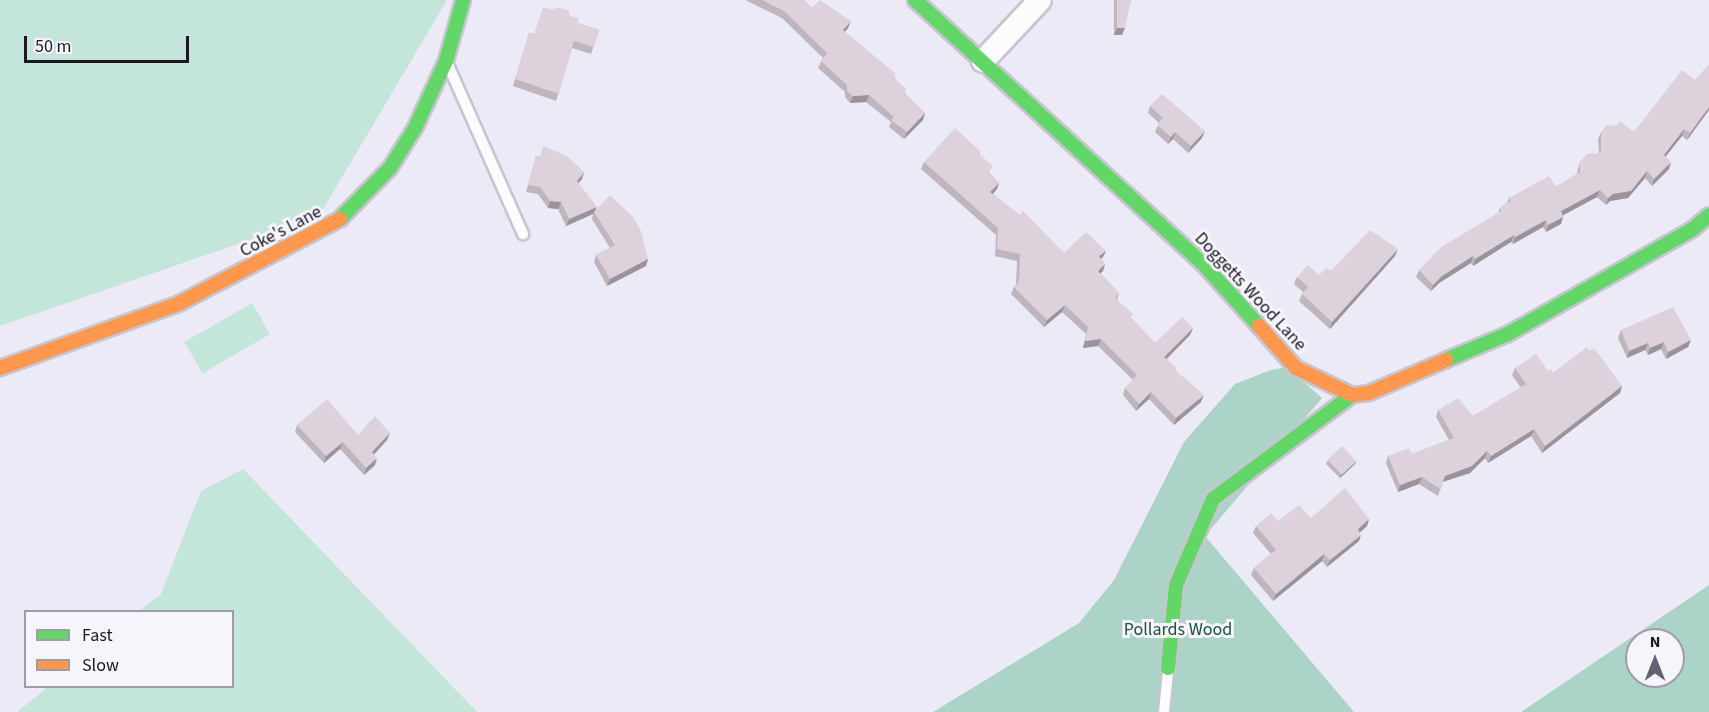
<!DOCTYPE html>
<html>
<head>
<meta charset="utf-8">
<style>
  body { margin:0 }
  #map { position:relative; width:1709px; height:712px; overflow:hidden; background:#eceaf6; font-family:"Source Sans 3",sans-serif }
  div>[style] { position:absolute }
  .green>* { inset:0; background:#c3e5da; transform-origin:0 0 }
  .forest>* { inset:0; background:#acd3c7 }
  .roads { filter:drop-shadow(2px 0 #c6c5d0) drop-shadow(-2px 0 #c6c5d0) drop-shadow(0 2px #c6c5d0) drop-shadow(0 -2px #c6c5d0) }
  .lane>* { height:10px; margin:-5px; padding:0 5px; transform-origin:5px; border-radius:5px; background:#fcfcfe }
  .street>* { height:22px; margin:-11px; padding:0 11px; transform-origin:11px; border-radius:11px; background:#fcfcfe }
  .fast>* { height:14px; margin:-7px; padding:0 7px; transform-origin:7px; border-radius:7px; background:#63d668 }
  .slow>* { height:14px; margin:-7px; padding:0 7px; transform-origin:7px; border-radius:7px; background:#ff974d }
  .wall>* { inset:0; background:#beb5bd }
  .shaded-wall>* { inset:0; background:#9b939a }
  .building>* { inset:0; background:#ddd2dc; transform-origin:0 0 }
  span { translate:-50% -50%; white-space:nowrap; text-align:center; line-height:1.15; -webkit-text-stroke:6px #f6f5fc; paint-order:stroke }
  .street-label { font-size:18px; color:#1b1925 }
  .park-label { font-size:18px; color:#1a523d }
  .legend { position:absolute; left:24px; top:610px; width:210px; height:78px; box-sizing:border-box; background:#f6f5fc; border:2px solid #9e9da6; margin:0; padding:8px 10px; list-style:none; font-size:18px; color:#1b1925 }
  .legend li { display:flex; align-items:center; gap:12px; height:30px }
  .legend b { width:30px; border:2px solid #9e9da6 }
  .north { position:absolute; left:1625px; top:628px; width:60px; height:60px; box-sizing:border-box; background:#f6f5fc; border:2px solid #9e9da6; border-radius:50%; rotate:0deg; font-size:16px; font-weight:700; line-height:24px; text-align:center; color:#1b1925 }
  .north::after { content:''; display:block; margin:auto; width:21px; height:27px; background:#64626e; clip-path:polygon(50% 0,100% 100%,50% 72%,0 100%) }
  .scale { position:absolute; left:24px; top:36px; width:165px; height:27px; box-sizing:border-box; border:3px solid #1b1925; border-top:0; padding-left:8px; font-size:18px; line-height:21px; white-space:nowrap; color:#1b1925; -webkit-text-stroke:4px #f6f5fc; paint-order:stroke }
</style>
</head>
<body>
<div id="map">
  <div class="green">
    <i style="clip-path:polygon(0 0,447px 0,319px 216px,0 326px)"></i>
    <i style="left:252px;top:303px;width:36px;height:78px;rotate:60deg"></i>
    <i style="clip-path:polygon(243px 469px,477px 712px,17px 712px,48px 687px,232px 686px,232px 612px,139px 611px,161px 594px,201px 491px)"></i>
  </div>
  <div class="forest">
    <i style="clip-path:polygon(1287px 367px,1322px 398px,1205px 536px,1354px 712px,933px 712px,1079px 623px,1114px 580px,1184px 442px,1235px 384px,1271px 370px)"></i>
    <i style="clip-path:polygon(evenodd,1709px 585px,1709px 712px,1521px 712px,1709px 585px,1637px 640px,1673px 640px,1673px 676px,1637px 676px,1637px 640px)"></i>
  </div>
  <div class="roads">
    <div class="lane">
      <i style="left:449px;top:67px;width:183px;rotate:66.1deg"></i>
      <i style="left:1164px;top:712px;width:41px;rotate:-84.4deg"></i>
    </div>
    <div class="street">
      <i style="left:983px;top:61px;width:83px;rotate:-46.9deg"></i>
    </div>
    <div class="fast">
      <i style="left:915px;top:0;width:395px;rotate:42.5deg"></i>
      <i style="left:1206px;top:267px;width:79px;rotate:48.1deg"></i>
      <i style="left:340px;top:219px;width:71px;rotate:-45.6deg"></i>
      <i style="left:390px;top:168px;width:47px;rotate:-58deg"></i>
      <i style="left:415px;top:128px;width:74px;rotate:-65.2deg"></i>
      <i style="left:446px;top:61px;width:63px;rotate:-74.4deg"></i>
      <i style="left:1446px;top:360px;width:67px;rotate:-22.8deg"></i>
      <i style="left:1508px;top:334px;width:213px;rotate:-29.6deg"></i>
      <i style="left:1693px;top:229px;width:21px;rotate:-41deg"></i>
      <i style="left:1168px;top:668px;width:83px;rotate:-84.5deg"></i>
      <i style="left:1176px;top:585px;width:94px;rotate:-66.7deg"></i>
      <i style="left:1213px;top:499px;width:174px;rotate:-36.8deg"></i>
    </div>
    <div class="slow">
      <i style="left:1259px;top:326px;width:56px;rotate:48.6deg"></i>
      <i style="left:1296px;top:368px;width:62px;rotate:25.7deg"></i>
      <i style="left:1352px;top:395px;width:17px;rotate:-7deg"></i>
      <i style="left:1369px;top:393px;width:84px;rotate:-23.2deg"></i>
      <i style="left:0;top:368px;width:189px;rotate:-19.8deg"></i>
      <i style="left:178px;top:304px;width:183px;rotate:-27.7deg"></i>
    </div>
  </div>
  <div class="wall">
    <i style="clip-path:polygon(745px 0,804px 0,812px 8px,848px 28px,845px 32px,895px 78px,906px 95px,925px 113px,923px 120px,904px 139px,889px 127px,891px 122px,866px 102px,850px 103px,845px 97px,845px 92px,818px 68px,823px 58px,782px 18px)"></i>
    <i style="clip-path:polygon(1114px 0,1131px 0,1122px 35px,1114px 35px)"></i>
    <i style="clip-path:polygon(569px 15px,577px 23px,599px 30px,591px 54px,572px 48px,556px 101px,513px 86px,529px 33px,534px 34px)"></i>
    <i style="clip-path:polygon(1150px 106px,1202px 138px,1188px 153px,1173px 139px,1168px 144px,1155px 132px,1159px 123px,1148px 113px)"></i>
    <i style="clip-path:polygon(1709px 110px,1687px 140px,1682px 136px,1666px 156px,1669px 169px,1652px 186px,1645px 178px,1628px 198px,1610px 201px,1606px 205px,1597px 197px,1563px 215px,1563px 217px,1561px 224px,1546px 232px,1543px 227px,1513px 244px,1511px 242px,1473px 266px,1471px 263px,1439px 283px,1431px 291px,1416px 277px,1419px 270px,1498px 213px,1500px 208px,1507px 203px,1509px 198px,1556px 187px,1577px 174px,1578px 169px,1580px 162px,1599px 153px,1598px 139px,1601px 132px,1634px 132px)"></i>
    <i style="clip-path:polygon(980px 151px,979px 154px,990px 174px,999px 183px,997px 189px,993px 194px,1064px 253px,1106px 251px,1103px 257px,1101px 259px,1105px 264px,1103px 271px,1100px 273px,1119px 293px,1117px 300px,1131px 318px,1155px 343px,1193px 328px,1190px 335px,1167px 359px,1201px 402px,1174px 425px,1149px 399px,1136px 411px,1123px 395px,1125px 388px,1133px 380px,1098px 346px,1083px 348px,1086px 334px,1062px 312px,1044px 327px,1011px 294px,1014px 287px,1016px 285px,1017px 261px,995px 256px,996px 235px,921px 169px,924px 162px)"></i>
    <i style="clip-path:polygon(536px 156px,540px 156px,582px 179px,578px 183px,596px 210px,648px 259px,646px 266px,607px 286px,594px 262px,596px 255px,610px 248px,592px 219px,593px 214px,566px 226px,558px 209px,548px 208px,538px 194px,526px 192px)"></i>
    <i style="clip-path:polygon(1395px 256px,1330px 329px,1299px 301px,1303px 292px,1294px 284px,1297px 277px,1319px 275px)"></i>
    <i style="clip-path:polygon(1621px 330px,1691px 340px,1688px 347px,1666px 359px,1661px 349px,1648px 355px,1645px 350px,1627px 358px,1618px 338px)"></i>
    <i style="clip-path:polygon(1589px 351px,1622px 386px,1620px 393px,1542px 453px,1531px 436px,1488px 463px,1485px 458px,1470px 473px,1443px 482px,1438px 496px,1419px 484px,1398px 492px,1386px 463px,1388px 456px,1412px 454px,1449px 440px,1436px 417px,1438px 410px,1473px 416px,1521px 388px,1512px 375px,1515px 368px,1548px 371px,1553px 373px)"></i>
    <i style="clip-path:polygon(297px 425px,358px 435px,390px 433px,387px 440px,374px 454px,375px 465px,364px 475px,340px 449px,324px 463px,295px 432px)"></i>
    <i style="clip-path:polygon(1328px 460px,1356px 461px,1355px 464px,1340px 478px,1326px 464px)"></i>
    <i style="clip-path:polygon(1311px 518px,1369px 519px,1367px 526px,1360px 532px,1359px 541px,1327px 567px,1322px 561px,1273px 601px,1251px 575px,1254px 568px,1271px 554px,1253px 533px,1256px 526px,1278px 521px)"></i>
  </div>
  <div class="shaded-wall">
    <i style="clip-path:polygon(851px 21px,848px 28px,840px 37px,843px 30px)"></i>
    <i style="clip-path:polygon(1117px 28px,1125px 28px,1122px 35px,1114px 35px)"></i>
    <i style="clip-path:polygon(869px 95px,866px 102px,850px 103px,853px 96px)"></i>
    <i style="clip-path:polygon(1709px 107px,1709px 110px,1687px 140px,1690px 133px)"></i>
    <i style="clip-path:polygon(925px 113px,923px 120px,904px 139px,907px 132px)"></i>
    <i style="clip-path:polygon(1684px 129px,1682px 136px,1662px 161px,1664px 155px)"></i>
    <i style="clip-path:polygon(1205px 131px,1202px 138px,1188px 153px,1191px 146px)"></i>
    <i style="clip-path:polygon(1175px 132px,1173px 139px,1168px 144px,1171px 137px)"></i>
    <i style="clip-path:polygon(1671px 162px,1669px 169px,1652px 186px,1654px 179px)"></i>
    <i style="clip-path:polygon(1647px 171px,1645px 178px,1628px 198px,1610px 201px,1606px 205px,1608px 198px,1613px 194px)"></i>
    <i style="clip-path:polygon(584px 172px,582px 179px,574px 188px,577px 181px)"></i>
    <i style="clip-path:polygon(999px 183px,997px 189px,988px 199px,990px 192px)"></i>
    <i style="clip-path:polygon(1600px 190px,1597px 197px,1558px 218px,1561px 211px)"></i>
    <i style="clip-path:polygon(550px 201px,561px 202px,558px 209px,548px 208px)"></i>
    <i style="clip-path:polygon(597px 207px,593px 214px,566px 226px,569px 219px)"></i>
    <i style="clip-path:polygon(1563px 217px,1561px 224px,1546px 232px,1548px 225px)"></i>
    <i style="clip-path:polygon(1546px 220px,1543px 227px,1513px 244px,1515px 237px)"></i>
    <i style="clip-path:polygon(1514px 235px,1511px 242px,1473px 266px,1475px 259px)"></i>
    <i style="clip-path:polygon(1398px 249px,1395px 256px,1330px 329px,1332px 322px)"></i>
    <i style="clip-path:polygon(1106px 251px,1103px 257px,1096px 263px,1099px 256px)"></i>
    <i style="clip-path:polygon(1473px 256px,1471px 263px,1439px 283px,1431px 291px,1433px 285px,1442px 276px)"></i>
    <i style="clip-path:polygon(648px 259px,646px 266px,607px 286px,610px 279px)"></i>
    <i style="clip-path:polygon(1105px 264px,1103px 271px,1096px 278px,1098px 271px)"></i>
    <i style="clip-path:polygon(1065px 305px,1062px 312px,1044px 327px,1047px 320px)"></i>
    <i style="clip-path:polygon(1193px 328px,1190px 335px,1162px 363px,1164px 357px)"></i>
    <i style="clip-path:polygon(1101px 339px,1098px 346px,1083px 348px,1085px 341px)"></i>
    <i style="clip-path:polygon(1691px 340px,1688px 347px,1666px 359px,1668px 352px)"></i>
    <i style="clip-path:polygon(1664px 342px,1661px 349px,1648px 355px,1650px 348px)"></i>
    <i style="clip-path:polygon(1648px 343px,1645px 350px,1627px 358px,1629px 351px)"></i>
    <i style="clip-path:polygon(1622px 386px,1620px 393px,1542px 453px,1545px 446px)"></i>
    <i style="clip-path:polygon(1151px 392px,1149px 399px,1136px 411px,1139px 404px)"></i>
    <i style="clip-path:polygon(1204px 395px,1201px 402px,1174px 425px,1176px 418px)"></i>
    <i style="clip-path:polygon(1534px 429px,1531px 436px,1488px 463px,1491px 456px)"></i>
    <i style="clip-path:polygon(390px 433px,387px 440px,370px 459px,372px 452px)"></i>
    <i style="clip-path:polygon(343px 442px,340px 449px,324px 463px,326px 456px)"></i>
    <i style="clip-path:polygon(1487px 451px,1485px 458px,1470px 473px,1442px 482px,1445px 476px)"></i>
    <i style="clip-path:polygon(377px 458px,375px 465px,364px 475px,366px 468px)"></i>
    <i style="clip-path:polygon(1356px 461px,1355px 464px,1340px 478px,1341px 474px)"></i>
    <i style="clip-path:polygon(1422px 477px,1419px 484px,1398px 492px,1400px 485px)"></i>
    <i style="clip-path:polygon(1369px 519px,1367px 526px,1356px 536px,1358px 529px)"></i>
    <i style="clip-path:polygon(1361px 535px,1359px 541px,1327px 567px,1330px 560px)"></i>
    <i style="clip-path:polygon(1324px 554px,1322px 561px,1273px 601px,1276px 594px)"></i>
  </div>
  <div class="building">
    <i style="clip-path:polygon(762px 0,804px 0,812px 8px,820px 0,851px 21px,843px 30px,896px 74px,893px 77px,907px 90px,903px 93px,925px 113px,907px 132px,891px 120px,894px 117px,869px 95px,853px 96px,847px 91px,847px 85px,821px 61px,827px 53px,784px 11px)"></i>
    <i style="clip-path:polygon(1117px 0,1131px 0,1125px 28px,1117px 28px)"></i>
    <i style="clip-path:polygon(543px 7px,554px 10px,556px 7px,570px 11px,569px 15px,579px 19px,577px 23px,599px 30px,593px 47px,574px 41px,559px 94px,515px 79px,529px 33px,534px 34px)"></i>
    <i style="clip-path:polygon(1709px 64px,1709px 107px,1690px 133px,1684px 129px,1664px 155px,1671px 162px,1654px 179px,1647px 171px,1631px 191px,1613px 194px,1608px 198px,1600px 190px,1561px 211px,1563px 217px,1548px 225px,1546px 220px,1515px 237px,1514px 235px,1475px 259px,1473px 256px,1442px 276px,1433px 285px,1419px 270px,1441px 247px,1501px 211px,1500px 208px,1511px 201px,1509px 198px,1549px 176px,1556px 187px,1580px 172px,1580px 162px,1587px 154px,1601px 153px,1601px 132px,1607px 125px,1616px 126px,1620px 121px,1634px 132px,1682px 70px,1695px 80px)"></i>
    <i style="clip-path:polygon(1162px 94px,1205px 131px,1191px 146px,1175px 132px,1171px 137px,1157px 125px,1163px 118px,1150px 106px)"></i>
    <i style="clip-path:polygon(955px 128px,980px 151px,978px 153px,993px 166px,988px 173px,999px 183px,990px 192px,1020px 215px,1023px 211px,1064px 253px,1086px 232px,1106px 251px,1099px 256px,1105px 264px,1098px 271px,1119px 293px,1115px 298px,1133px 314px,1130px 317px,1155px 343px,1182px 317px,1193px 328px,1164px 357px,1176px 367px,1174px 369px,1204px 395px,1176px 418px,1151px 392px,1139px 404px,1125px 388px,1137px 375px,1101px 339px,1085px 341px,1088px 327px,1065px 305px,1047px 320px,1014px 287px,1019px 282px,1020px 254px,997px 249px,998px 228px,924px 162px)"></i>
    <i style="clip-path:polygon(543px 146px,567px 156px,584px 172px,577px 181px,597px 207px,569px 219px,561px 202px,550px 201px,540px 187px,528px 185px,536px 156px,540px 156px)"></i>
    <i style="clip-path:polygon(610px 195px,633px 217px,641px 231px,648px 259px,610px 279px,596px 255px,615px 245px,594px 212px)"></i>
    <i style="clip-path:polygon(1370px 230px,1398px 249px,1332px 322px,1302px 294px,1308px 287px,1297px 277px,1308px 265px,1319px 275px,1326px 268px,1331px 271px)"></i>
    <i style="clip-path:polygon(1673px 307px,1691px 340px,1668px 352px,1664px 342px,1650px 348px,1648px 343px,1629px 351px,1621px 330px)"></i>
    <i style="clip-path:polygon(1587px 347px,1589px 351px,1594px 348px,1622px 386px,1545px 446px,1534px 429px,1491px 456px,1487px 451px,1472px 466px,1445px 476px,1440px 489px,1422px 477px,1400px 485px,1388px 456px,1409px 448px,1412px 454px,1454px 438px,1438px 410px,1458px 398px,1473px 416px,1526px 384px,1515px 368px,1536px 354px,1548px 371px,1551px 369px,1553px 373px)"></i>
    <i style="clip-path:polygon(327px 399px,358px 435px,375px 416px,390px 433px,372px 452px,377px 458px,366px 468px,343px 442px,326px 456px,297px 425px)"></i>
    <i style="left:1342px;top:446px;width:21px;height:20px;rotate:47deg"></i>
    <i style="clip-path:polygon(1345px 488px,1369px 519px,1358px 529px,1361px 535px,1330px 560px,1324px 554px,1276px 594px,1254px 568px,1276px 550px,1256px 526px,1271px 513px,1278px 521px,1299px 505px,1311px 518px)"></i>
  </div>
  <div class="street-label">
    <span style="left:281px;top:232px;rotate:-28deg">Coke's Lane</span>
    <span style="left:1250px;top:292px;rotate:47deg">Doggetts Wood Lane</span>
  </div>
  <div class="park-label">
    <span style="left:1178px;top:630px">Pollards Wood</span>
  </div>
  <ul class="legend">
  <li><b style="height:8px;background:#63d668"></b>Fast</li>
  <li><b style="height:8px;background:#ff974d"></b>Slow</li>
  </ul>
  <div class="north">N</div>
  <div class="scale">50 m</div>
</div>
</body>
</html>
